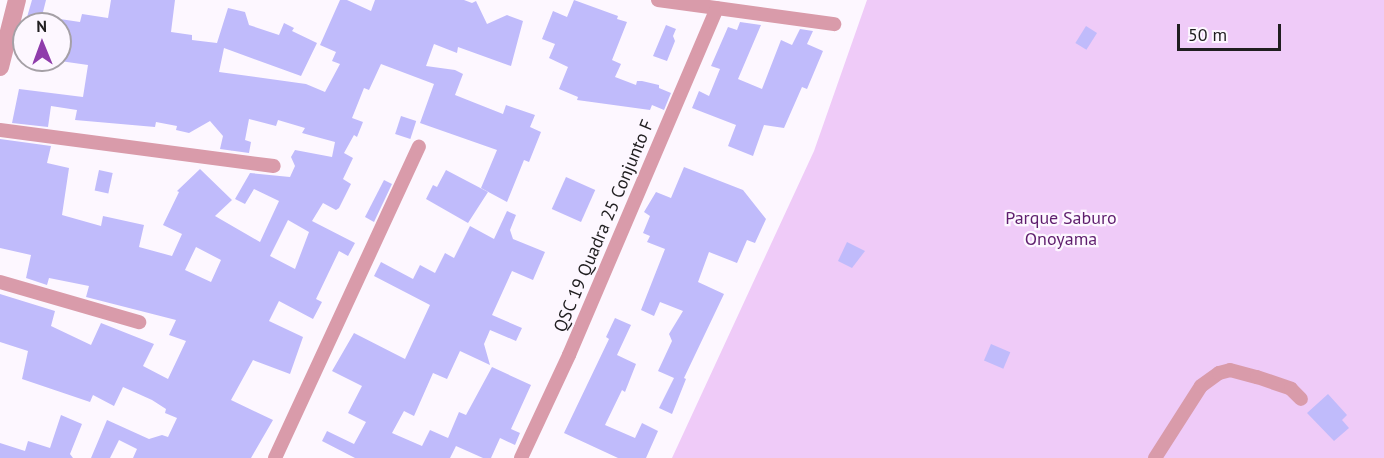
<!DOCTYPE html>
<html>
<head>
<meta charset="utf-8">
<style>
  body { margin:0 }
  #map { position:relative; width:1384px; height:458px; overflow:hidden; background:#fdf7ff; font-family:"PT Sans",sans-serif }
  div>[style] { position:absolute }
  .green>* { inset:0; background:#efcbf8 }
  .building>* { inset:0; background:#c0bbfb; transform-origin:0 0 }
  .minor>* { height:14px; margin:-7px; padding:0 7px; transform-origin:7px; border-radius:7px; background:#d99baa }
  .tertiary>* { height:18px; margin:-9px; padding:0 9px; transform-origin:9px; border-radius:9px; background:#d99baa }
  span { translate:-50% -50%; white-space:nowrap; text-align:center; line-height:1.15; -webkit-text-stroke:4.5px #fdf7ff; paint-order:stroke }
  .park-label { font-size:18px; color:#5e1d6d }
  .street-label { font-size:18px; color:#201e20 }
  .north { position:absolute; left:12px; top:12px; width:60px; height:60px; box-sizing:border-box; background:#fdf7ff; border:2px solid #a5a0a6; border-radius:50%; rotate:359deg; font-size:16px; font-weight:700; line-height:24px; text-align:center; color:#201e20 }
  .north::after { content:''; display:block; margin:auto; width:21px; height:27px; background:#8f3cab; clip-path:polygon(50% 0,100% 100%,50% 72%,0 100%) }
  .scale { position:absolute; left:1177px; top:24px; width:104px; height:27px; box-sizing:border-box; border:3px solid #201e20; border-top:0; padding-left:8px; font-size:18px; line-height:21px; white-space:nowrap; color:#201e20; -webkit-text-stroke:4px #fdf7ff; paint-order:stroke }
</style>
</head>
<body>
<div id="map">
  <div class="green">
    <i style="clip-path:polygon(867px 0,1384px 0,1384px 458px,672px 458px,814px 151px)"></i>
  </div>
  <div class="building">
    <i style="clip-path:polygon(32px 0,46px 0,40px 24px,25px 24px)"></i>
    <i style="clip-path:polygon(evenodd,111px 0,175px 0,171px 32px,192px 35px,192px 40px,217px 43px,228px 8px,245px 12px,249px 25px,279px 35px,284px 23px,294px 28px,292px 31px,317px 43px,301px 76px,224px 48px,219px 72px,306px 84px,325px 92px,340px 64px,332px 61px,336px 52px,320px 45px,340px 0,347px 0,371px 11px,375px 0,464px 0,472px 3px,476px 1px,487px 24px,507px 15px,523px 21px,511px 66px,458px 47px,457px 53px,434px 44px,426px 66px,455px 70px,463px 74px,455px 95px,503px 114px,506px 105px,535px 115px,530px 127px,541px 132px,529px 162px,524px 160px,507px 202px,481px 188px,497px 150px,420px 123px,434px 84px,381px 64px,369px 90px,364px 88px,352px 118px,363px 122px,357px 137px,354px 135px,344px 153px,353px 158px,343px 179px,351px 184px,339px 208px,336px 210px,323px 203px,312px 221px,355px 243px,348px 256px,339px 251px,316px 299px,322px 302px,313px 319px,279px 301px,269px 321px,303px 337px,290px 374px,253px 360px,231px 400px,273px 420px,251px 458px,133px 458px,137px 449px,119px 440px,110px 458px,91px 458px,107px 420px,149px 439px,162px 435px,168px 437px,177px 418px,165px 413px,166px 409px,152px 400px,123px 387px,114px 406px,93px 395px,90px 402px,22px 379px,28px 351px,0 342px,0 294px,55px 311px,51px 326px,91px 345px,101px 323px,154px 344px,143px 366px,168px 379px,186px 341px,169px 335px,176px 320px,86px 297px,89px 286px,49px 278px,47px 285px,26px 278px,31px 255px,0 248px,0 139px,51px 146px,47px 163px,69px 168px,62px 215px,101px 226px,103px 216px,144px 225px,139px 247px,172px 256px,182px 234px,163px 225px,179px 192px,177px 191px,200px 169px,232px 200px,215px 216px,260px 242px,279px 201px,254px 189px,245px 204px,235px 199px,250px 173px,290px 177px,295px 166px,291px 157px,295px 150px,332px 157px,335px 142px,302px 133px,305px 128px,278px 120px,276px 126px,249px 119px,245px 140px,251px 142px,249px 153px,220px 149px,223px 136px,210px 121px,189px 133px,176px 130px,177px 126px,156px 122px,155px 127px,75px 120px,77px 110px,51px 106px,48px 127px,12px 123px,19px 89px,83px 97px,88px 65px,60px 61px,60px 19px,80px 22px,82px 14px,108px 18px,111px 0,288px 220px,309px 232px,295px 269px,270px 256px,288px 220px,111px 0,196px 247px,221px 260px,211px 282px,185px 270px,196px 247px)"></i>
    <i style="clip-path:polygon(574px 0,618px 16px,617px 19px,627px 22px,612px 60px,621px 64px,615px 77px,636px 85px,637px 81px,642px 81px,659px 85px,659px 88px,671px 93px,664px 110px,652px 105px,650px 110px,577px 100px,578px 97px,559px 89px,568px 67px,549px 58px,555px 44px,542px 39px,553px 11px,567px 17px)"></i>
    <i style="clip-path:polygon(740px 22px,761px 25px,738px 79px,762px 89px,781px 40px,792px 45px,800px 29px,813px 31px,807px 44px,823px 51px,807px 89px,802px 87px,784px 128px,764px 125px,753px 156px,728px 146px,736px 125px,692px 108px,699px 91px,709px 96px,720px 69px,711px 66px,728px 27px,737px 30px)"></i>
    <i style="clip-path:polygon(666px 25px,676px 29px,673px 36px,675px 41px,667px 61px,653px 56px)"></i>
    <i style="left:1086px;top:26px;width:13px;height:20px;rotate:32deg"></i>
    <i style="left:401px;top:116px;width:16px;height:19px;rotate:18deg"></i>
    <i style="clip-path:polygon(684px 167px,743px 190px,766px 219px,755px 243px,747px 240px,737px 263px,709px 252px,698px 282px,724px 294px,684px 378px,686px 379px,672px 414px,659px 408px,674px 378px,658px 371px,672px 341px,669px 334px,683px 311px,660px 302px,654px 316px,641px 310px,665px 249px,647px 242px,650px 236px,643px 233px,650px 216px,644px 212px,656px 192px,671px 198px)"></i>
    <i style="left:99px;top:170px;width:14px;height:21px;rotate:12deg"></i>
    <i style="clip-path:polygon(446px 170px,488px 192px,468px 223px,426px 199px,433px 185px,437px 187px)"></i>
    <i style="left:566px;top:177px;width:32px;height:35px;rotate:24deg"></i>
    <i style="clip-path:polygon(384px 180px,392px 184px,374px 222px,365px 217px)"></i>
    <i style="clip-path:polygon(507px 211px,516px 215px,510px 230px,513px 239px,545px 252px,533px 280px,512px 271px,492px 315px,522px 328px,516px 341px,490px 330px,484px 344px,490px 365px,460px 351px,447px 379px,433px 373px,414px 416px,404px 411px,392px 433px,422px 446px,430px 430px,448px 438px,459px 412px,466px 415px,492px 367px,531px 385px,511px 429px,520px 433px,515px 445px,500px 438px,491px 458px,483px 458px,456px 446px,450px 458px,355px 458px,322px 441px,327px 431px,354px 444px,366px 422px,348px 413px,362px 386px,332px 371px,354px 333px,405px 359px,430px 305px,374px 276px,381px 262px,413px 279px,420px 265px,435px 273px,445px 253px,454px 258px,470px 226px,494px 239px)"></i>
    <i style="clip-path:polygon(847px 242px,865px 251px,852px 268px,838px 261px)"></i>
    <i style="clip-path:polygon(615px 318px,631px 325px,617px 355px,636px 364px,625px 392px,622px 390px,605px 425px,635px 438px,642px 423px,658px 431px,646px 458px,618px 458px,564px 433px,609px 339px,606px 337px)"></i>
    <i style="left:991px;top:344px;width:21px;height:18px;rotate:23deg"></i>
    <i style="clip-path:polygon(1328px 394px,1347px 415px,1342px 420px,1349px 428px,1334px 441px,1307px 413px)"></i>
    <i style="clip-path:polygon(61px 415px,82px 424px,70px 454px,73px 458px,0 458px,0 443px,25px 451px,28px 441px,50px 448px)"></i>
  </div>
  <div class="minor">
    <i style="left:658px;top:0;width:178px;rotate:7.8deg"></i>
    <i style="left:0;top:130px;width:276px;rotate:7.5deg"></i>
    <i style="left:0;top:282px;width:145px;rotate:16.1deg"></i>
    <i style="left:275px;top:458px;width:343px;rotate:-65.2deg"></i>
    <i style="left:521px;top:458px;width:114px;rotate:-65deg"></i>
    <i style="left:569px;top:355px;width:377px;rotate:-66.9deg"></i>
    <i style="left:1155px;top:458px;width:85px;rotate:-57.4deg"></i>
    <i style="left:1201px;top:386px;width:22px;rotate:-36deg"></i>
    <i style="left:1219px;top:373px;width:11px;rotate:-15deg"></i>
    <i style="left:1230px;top:370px;width:28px;rotate:15deg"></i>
    <i style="left:1257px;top:377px;width:36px;rotate:19deg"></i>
    <i style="left:1291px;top:389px;width:14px;rotate:45deg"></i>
  </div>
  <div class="tertiary">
    <i style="left:0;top:67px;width:69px;rotate:-75.8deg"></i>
  </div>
  <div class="park-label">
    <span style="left:1061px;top:229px">Parque Saburo<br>Onoyama</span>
  </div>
  <div class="street-label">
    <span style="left:604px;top:226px;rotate:-67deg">QSC 19 Quadra 25 Conjunto F</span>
  </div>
  <div class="north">N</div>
  <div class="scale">50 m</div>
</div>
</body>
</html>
